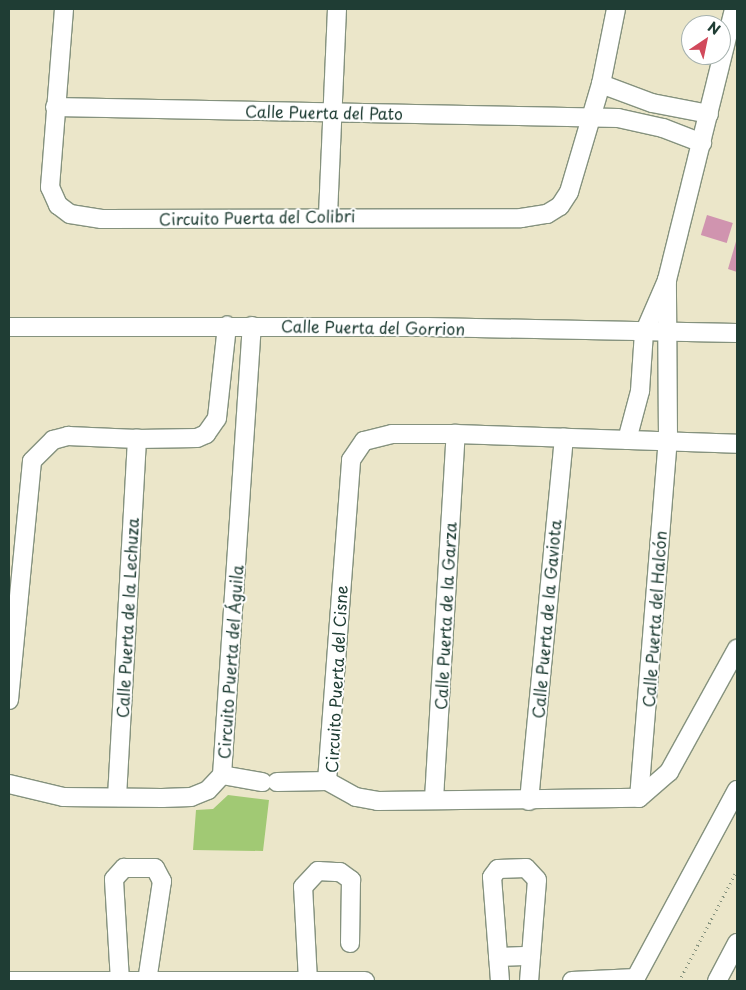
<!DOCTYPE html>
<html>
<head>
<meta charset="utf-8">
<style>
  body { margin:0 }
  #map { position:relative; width:746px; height:990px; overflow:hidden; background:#ebe6c9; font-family:"Playpen Sans",sans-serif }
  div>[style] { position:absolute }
  .green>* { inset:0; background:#a1c974 }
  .building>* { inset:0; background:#d094af; transform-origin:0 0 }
  .path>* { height:3px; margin-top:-1.5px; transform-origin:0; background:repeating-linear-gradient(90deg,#85927e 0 1px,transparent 0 5px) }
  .roads { filter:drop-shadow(1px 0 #85927e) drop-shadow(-1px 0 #85927e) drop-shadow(0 1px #85927e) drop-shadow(0 -1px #85927e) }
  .minor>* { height:18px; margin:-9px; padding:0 9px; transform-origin:9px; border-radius:9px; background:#fff }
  span { translate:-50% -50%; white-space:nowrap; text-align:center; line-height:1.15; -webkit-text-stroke:4px #fff; paint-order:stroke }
  .street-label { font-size:16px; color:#1f3d34 }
  .frame { position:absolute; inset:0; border:10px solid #1f3d34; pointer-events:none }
  .north { position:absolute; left:681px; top:15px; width:50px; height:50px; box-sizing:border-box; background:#fff; border:1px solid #a5b1ae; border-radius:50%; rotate:34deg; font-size:14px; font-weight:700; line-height:20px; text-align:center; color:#1f3d34 }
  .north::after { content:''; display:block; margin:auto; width:18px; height:22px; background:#d1495b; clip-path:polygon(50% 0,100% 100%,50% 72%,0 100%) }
</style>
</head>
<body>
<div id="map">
  <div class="green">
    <i style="clip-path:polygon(228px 795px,269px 800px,263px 851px,193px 850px,196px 810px,213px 809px)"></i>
  </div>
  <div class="building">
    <i style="left:707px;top:215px;width:27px;height:21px;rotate:17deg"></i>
    <i style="clip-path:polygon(737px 238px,737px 272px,728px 269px)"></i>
  </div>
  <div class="path">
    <i style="left:679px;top:981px;width:125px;rotate:-62.4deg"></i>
  </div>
  <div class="roads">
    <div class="minor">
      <i style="left:64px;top:9px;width:179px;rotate:94.5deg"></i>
      <i style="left:50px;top:187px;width:20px;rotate:66deg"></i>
      <i style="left:58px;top:205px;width:15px;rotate:37deg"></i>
      <i style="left:70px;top:214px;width:32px;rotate:9deg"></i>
      <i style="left:102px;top:219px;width:419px;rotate:-0.1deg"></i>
      <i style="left:521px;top:218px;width:26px;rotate:-9deg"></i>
      <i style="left:547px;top:214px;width:15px;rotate:-32deg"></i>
      <i style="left:560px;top:206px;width:17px;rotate:-57deg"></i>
      <i style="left:569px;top:192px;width:113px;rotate:-73.5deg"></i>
      <i style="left:601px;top:84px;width:76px;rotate:-78.7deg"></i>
      <i style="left:601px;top:84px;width:54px;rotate:20.4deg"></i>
      <i style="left:652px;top:103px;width:58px;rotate:10.9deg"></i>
      <i style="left:55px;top:107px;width:563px;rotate:1.12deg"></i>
      <i style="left:618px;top:118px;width:46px;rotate:12.5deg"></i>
      <i style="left:663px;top:128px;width:42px;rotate:21deg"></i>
      <i style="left:328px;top:215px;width:206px;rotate:-87.5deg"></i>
      <i style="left:9px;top:327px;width:418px"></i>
      <i style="left:427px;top:327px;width:310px;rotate:1.1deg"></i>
      <i style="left:627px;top:440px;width:51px;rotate:-75.1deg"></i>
      <i style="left:640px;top:391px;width:58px;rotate:-86.1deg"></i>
      <i style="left:644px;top:333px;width:58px;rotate:-66.5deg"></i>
      <i style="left:667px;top:280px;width:279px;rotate:-76.1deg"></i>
      <i style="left:9px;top:700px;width:240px;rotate:-84.5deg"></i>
      <i style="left:32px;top:461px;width:30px;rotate:-45deg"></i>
      <i style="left:53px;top:440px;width:16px;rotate:-15deg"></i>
      <i style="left:68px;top:436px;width:69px;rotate:2.5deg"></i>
      <i style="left:137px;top:439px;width:60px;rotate:-1deg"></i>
      <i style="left:197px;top:438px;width:10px;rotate:-24deg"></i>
      <i style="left:206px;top:434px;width:19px;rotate:-55deg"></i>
      <i style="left:217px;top:418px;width:93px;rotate:-83.8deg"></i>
      <i style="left:222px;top:775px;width:41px;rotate:9.9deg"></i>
      <i style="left:327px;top:781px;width:322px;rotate:-85.7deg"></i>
      <i style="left:351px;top:460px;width:23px;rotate:-56deg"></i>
      <i style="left:364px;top:441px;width:29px;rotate:-14deg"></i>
      <i style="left:392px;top:434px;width:64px"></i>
      <i style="left:456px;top:434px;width:281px;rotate:2deg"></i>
      <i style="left:327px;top:781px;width:33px;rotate:29deg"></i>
      <i style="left:356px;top:797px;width:22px;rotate:10deg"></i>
      <i style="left:378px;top:801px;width:261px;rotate:-0.7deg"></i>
      <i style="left:639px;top:798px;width:40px;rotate:-41deg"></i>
      <i style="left:669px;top:772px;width:141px;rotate:-61.1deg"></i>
      <i style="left:277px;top:782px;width:50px;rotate:-1.1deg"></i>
      <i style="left:9px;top:784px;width:56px;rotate:13.5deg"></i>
      <i style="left:63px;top:797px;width:99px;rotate:0.6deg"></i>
      <i style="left:162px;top:798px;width:29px;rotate:-2deg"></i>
      <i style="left:191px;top:797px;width:18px;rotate:-22deg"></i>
      <i style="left:208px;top:790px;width:21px;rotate:-47deg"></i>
      <i style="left:222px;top:775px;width:450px;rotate:-86.2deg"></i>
      <i style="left:117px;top:797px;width:359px;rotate:-86.8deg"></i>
      <i style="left:639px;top:798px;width:360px;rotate:-85.4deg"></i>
      <i style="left:668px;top:439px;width:159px;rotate:-90.4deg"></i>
      <i style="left:434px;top:799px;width:366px;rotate:-86.6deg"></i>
      <i style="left:529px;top:801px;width:365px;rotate:-84.5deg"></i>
      <i style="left:498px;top:957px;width:33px;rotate:-2deg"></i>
      <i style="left:9px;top:981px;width:356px"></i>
      <i style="left:120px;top:981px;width:102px;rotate:-93.4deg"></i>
      <i style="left:114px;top:879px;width:15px;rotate:-48deg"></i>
      <i style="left:124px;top:868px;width:31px"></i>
      <i style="left:155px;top:868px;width:15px;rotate:62deg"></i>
      <i style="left:162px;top:881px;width:101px;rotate:98.5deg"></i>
      <i style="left:308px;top:981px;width:94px;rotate:-93deg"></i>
      <i style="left:303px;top:887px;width:22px;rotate:-47deg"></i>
      <i style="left:318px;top:871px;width:22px;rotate:3deg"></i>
      <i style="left:340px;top:872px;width:14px;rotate:36deg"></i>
      <i style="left:351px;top:880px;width:63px;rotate:90.9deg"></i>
      <i style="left:500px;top:981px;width:104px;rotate:-94.4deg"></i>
      <i style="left:492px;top:877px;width:10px;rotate:-53deg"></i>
      <i style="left:498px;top:869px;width:28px;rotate:-2deg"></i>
      <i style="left:526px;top:868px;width:16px;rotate:47deg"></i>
      <i style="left:537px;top:880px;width:101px;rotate:94.5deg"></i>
      <i style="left:572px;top:981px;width:64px;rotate:-2.7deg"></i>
      <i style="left:634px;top:981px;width:217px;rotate:-61.7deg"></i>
      <i style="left:717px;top:981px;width:43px;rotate:-62.2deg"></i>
    </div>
  </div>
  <div class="street-label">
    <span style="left:324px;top:112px;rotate:1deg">Calle Puerta del Pato</span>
    <span style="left:257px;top:217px;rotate:-1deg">Circuito Puerta del Colibri</span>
    <span style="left:373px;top:327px;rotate:1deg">Calle Puerta del Gorrion</span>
    <span style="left:445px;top:616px;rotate:-87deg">Calle Puerta de la Garza</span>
    <span style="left:127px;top:618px;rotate:-87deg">Calle Puerta de la Lechuza</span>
    <span style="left:546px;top:619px;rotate:-85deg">Calle Puerta de la Gaviota</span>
    <span style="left:654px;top:619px;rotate:-86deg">Calle Puerta del Halcón</span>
    <span style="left:230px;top:662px;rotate:-86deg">Circuito Puerta del Águila</span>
    <span style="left:336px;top:679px;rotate:-87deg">Circuito Puerta del Cisne</span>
  </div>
  <div class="frame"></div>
  <div class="north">N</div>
</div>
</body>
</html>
